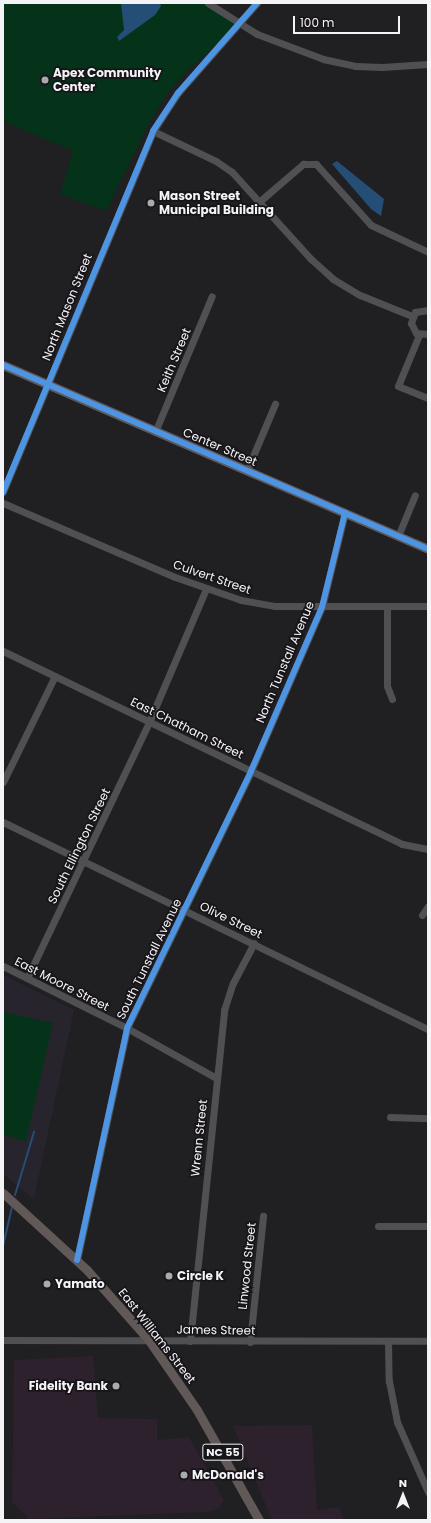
<!DOCTYPE html>
<html>
<head>
<meta charset="utf-8">
<style>
  body { margin:0 }
  #map { position:relative; width:431px; height:1523px; overflow:hidden; background:#201f22; font-family:Poppins,sans-serif }
  div>[style] { position:absolute }
  .commercial>* { inset:0; background:#2c212d }
  .built>* { inset:0; background:#28242d }
  .green>* { inset:0; background:#043319 }
  .water>* { inset:0; background:#254e77 }
  .stream>* { height:2px; margin:-1px; padding:0 1px; transform-origin:1px; border-radius:1px; background:#254e77 }
  .minor>* { height:7px; margin:-3.5px; padding:0 3.5px; transform-origin:3.5px; border-radius:3.5px; background:#505052 }
  .major>* { height:9px; margin:-4.5px; padding:0 4.5px; transform-origin:4.5px; border-radius:4.5px; background:#615858 }
  .cycleway>* { height:6px; margin:-3px; padding:0 3px; transform-origin:3px; border-radius:3px; background:#4d94e3 }
  .dots>* { width:11px; height:11px; translate:-50% -50%; box-sizing:border-box; border:2px solid #171519; border-radius:50% }
  span { translate:-50% -50%; white-space:nowrap; text-align:center; line-height:1.15; -webkit-text-stroke:3.5px #171519; paint-order:stroke }
  .shield-label span { padding:1px 3px; background:#171519; border:1px solid; border-radius:3px; -webkit-text-stroke-width:0 }
  .shield-label { font-size:11px; color:#f4f3f6; font-weight:700 }
  .poi-label { font-size:12px; color:#f4f3f6; font-weight:700 }
  .left { translate:0 -50%; text-align:left }
  .right { translate:-100% -50%; text-align:right }
  .street-label { font-size:12px; color:#f4f3f6 }
  .frame { position:absolute; inset:0; border:4px solid #f4f3f6; pointer-events:none }
  .north { position:absolute; left:383px; top:1475px; width:40px; height:40px; -webkit-text-stroke:3px #171519; paint-order:stroke; rotate:0deg; font-size:11px; font-weight:700; line-height:16px; text-align:center; color:#f4f3f6 }
  .north::after { content:''; display:block; margin:auto; width:14px; height:18px; background:#f4f3f6; clip-path:polygon(50% 0,100% 100%,50% 72%,0 100%) }
  .scale { position:absolute; left:293px; top:16px; width:107px; height:18px; box-sizing:border-box; border:2px solid #f4f3f6; border-top:0; padding-left:5px; font-size:12px; line-height:14px; white-space:nowrap; color:#f4f3f6; -webkit-text-stroke:3px #171519; paint-order:stroke }
</style>
</head>
<body>
<div id="map">
  <div class="commercial">
    <i style="clip-path:polygon(93px 1356px,98px 1418px,157px 1419px,157px 1440px,189px 1437px,224px 1500px,219px 1508px,207px 1512px,29px 1519px,12px 1502px,14px 1360px)"></i>
    <i style="clip-path:polygon(312px 1425px,317px 1510px,339px 1507px,344px 1520px,272px 1520px,233px 1426px)"></i>
  </div>
  <div class="built">
    <i style="clip-path:polygon(3px 975px,74px 1010px,34px 1199px,3px 1174px)"></i>
  </div>
  <div class="green">
    <i style="clip-path:polygon(3px 3px,208px 3px,239px 24px,187px 71px,166px 95px,149px 123px,106px 211px,60px 194px,73px 151px,3px 121px)"></i>
    <i style="clip-path:polygon(3px 1012px,53px 1023px,26px 1141px,3px 1135px)"></i>
  </div>
  <div class="water">
    <i style="clip-path:polygon(121px 3px,160px 3px,161px 6px,155px 15px,119px 41px,117px 37px,124px 30px)"></i>
    <i style="clip-path:polygon(337px 161px,384px 199px,381px 216px,371px 209px,332px 164px)"></i>
  </div>
  <div class="stream">
    <i style="left:15px;top:1195px;width:66px;rotate:-73.2deg"></i>
    <i style="left:3px;top:1246px;width:39px;rotate:-77deg"></i>
  </div>
  <div class="minor">
    <i style="left:208px;top:3px;width:58px;rotate:32.3deg"></i>
    <i style="left:257px;top:34px;width:71px;rotate:20.7deg"></i>
    <i style="left:323px;top:59px;width:33px;rotate:12deg"></i>
    <i style="left:355px;top:66px;width:27px;rotate:2deg"></i>
    <i style="left:382px;top:67px;width:46px;rotate:-3.7deg"></i>
    <i style="left:153px;top:131px;width:70px;rotate:25.5deg"></i>
    <i style="left:216px;top:161px;width:19px;rotate:35deg"></i>
    <i style="left:232px;top:172px;width:118px;rotate:47.8deg"></i>
    <i style="left:311px;top:259px;width:30px;rotate:42deg"></i>
    <i style="left:333px;top:279px;width:31px;rotate:31deg"></i>
    <i style="left:360px;top:295px;width:56px;rotate:22deg"></i>
    <i style="left:260px;top:201px;width:57px;rotate:-40.7deg"></i>
    <i style="left:303px;top:164px;width:13px"></i>
    <i style="left:316px;top:164px;width:82px;rotate:48deg"></i>
    <i style="left:371px;top:225px;width:63px;rotate:25.3deg"></i>
    <i style="left:428px;top:310px;width:13px;rotate:171deg"></i>
    <i style="left:415px;top:312px;width:12px;rotate:110deg"></i>
    <i style="left:411px;top:323px;width:11px;rotate:63deg"></i>
    <i style="left:416px;top:333px;width:12px;rotate:5deg"></i>
    <i style="left:419px;top:335px;width:55px;rotate:112.4deg"></i>
    <i style="left:398px;top:386px;width:32px;rotate:22deg"></i>
    <i style="left:155px;top:432px;width:147px;rotate:-67.3deg"></i>
    <i style="left:247px;top:470px;width:72px;rotate:-67deg"></i>
    <i style="left:3px;top:492px;width:391px;rotate:-67.4deg"></i>
    <i style="left:153px;top:131px;width:45px;rotate:-56.7deg"></i>
    <i style="left:178px;top:93px;width:120px;rotate:-48.7deg"></i>
    <i style="left:3px;top:503px;width:187px;rotate:23.3deg"></i>
    <i style="left:175px;top:577px;width:70px;rotate:19.2deg"></i>
    <i style="left:241px;top:600px;width:35px;rotate:10deg"></i>
    <i style="left:275px;top:606px;width:153px"></i>
    <i style="left:398px;top:536px;width:44px;rotate:-67.5deg"></i>
    <i style="left:387px;top:607px;width:79px;rotate:90deg"></i>
    <i style="left:387px;top:686px;width:14px;rotate:69deg"></i>
    <i style="left:3px;top:651px;width:443px;rotate:25.8deg"></i>
    <i style="left:402px;top:844px;width:26px;rotate:11deg"></i>
    <i style="left:3px;top:782px;width:118px;rotate:-63.9deg"></i>
    <i style="left:3px;top:822px;width:473px;rotate:26deg"></i>
    <i style="left:422px;top:915px;width:11px;rotate:-56deg"></i>
    <i style="left:3px;top:966px;width:139px;rotate:26.6deg"></i>
    <i style="left:127px;top:1028px;width:102px;rotate:29.3deg"></i>
    <i style="left:27px;top:978px;width:284px;rotate:-64.5deg"></i>
    <i style="left:149px;top:722px;width:145px;rotate:-66.8deg"></i>
    <i style="left:390px;top:1117px;width:38px;rotate:2deg"></i>
    <i style="left:378px;top:1226px;width:50px"></i>
    <i style="left:77px;top:1260px;width:237px;rotate:-77.8deg"></i>
    <i style="left:127px;top:1028px;width:285px;rotate:-64.2deg"></i>
    <i style="left:251px;top:771px;width:179px;rotate:-66.6deg"></i>
    <i style="left:322px;top:607px;width:97px;rotate:-76.3deg"></i>
    <i style="left:3px;top:1340px;width:425px;rotate:0.1deg"></i>
    <i style="left:190px;top:1341px;width:333px;rotate:-84.1deg"></i>
    <i style="left:224px;top:1010px;width:28px;rotate:-72deg"></i>
    <i style="left:233px;top:983px;width:45px;rotate:-62.3deg"></i>
    <i style="left:250px;top:1342px;width:127px;rotate:-84.1deg"></i>
    <i style="left:388px;top:1342px;width:39px;rotate:89deg"></i>
    <i style="left:389px;top:1381px;width:42px;rotate:79deg"></i>
    <i style="left:397px;top:1422px;width:77px;rotate:66.1deg"></i>
  </div>
  <div class="major">
    <i style="left:3px;top:365px;width:463px;rotate:23.4deg"></i>
    <i style="left:3px;top:1193px;width:114px;rotate:42.5deg"></i>
    <i style="left:87px;top:1270px;width:92px;rotate:48.5deg"></i>
    <i style="left:148px;top:1339px;width:86px;rotate:55.4deg"></i>
    <i style="left:197px;top:1410px;width:126px;rotate:60.6deg"></i>
  </div>
  <div class="cycleway">
    <i style="left:3px;top:365px;width:463px;rotate:23.4deg"></i>
    <i style="left:3px;top:492px;width:391px;rotate:-67.4deg"></i>
    <i style="left:153px;top:131px;width:45px;rotate:-56.7deg"></i>
    <i style="left:178px;top:93px;width:120px;rotate:-48.7deg"></i>
    <i style="left:77px;top:1260px;width:237px;rotate:-77.8deg"></i>
    <i style="left:127px;top:1028px;width:285px;rotate:-64.2deg"></i>
    <i style="left:251px;top:771px;width:179px;rotate:-66.6deg"></i>
    <i style="left:322px;top:607px;width:97px;rotate:-76.3deg"></i>
  </div>
  <div class="dots">
    <i style="left:45px;top:80px;background:#aaa9ac"></i>
    <i style="left:151px;top:203px;background:#aaa9ac"></i>
    <i style="left:169px;top:1276px;background:#aaa9ac"></i>
    <i style="left:47px;top:1284px;background:#aaa9ac"></i>
    <i style="left:116px;top:1386px;background:#aaa9ac"></i>
    <i style="left:184px;top:1475px;background:#aaa9ac"></i>
  </div>
  <div class="shield-label">
    <span style="left:223px;top:1452px">NC 55</span>
  </div>
  <div class="poi-label">
    <span class="left" style="left:53px;top:80px">Apex Community<br>Center</span>
    <span class="left" style="left:159px;top:203px">Mason Street<br>Municipal Building</span>
    <span class="left" style="left:177px;top:1276px">Circle K</span>
    <span class="left" style="left:55px;top:1284px">Yamato</span>
    <span class="right" style="left:108px;top:1386px">Fidelity Bank</span>
    <span class="left" style="left:192px;top:1475px">McDonald's</span>
  </div>
  <div class="street-label">
    <span style="left:67px;top:307px;rotate:-68deg">North Mason Street</span>
    <span style="left:174px;top:360px;rotate:-67deg">Keith Street</span>
    <span style="left:220px;top:447px;rotate:23deg">Center Street</span>
    <span style="left:212px;top:577px;rotate:19deg">Culvert Street</span>
    <span style="left:285px;top:662px;rotate:-67deg">North Tunstall Avenue</span>
    <span style="left:187px;top:728px;rotate:26deg">East Chatham Street</span>
    <span style="left:79px;top:846px;rotate:-64deg">South Ellington Street</span>
    <span style="left:231px;top:920px;rotate:26deg">Olive Street</span>
    <span style="left:149px;top:959px;rotate:-64deg">South Tunstall Avenue</span>
    <span style="left:62px;top:984px;rotate:27deg">East Moore Street</span>
    <span style="left:199px;top:1138px;rotate:-84deg">Wrenn Street</span>
    <span style="left:247px;top:1266px;rotate:-84deg">Linwood Street</span>
    <span style="left:216px;top:1330px;rotate:1deg">James Street</span>
    <span style="left:157px;top:1336px;rotate:52deg">East Williams Street</span>
  </div>
  <div class="frame"></div>
  <div class="north">N</div>
  <div class="scale">100 m</div>
</div>
</body>
</html>
